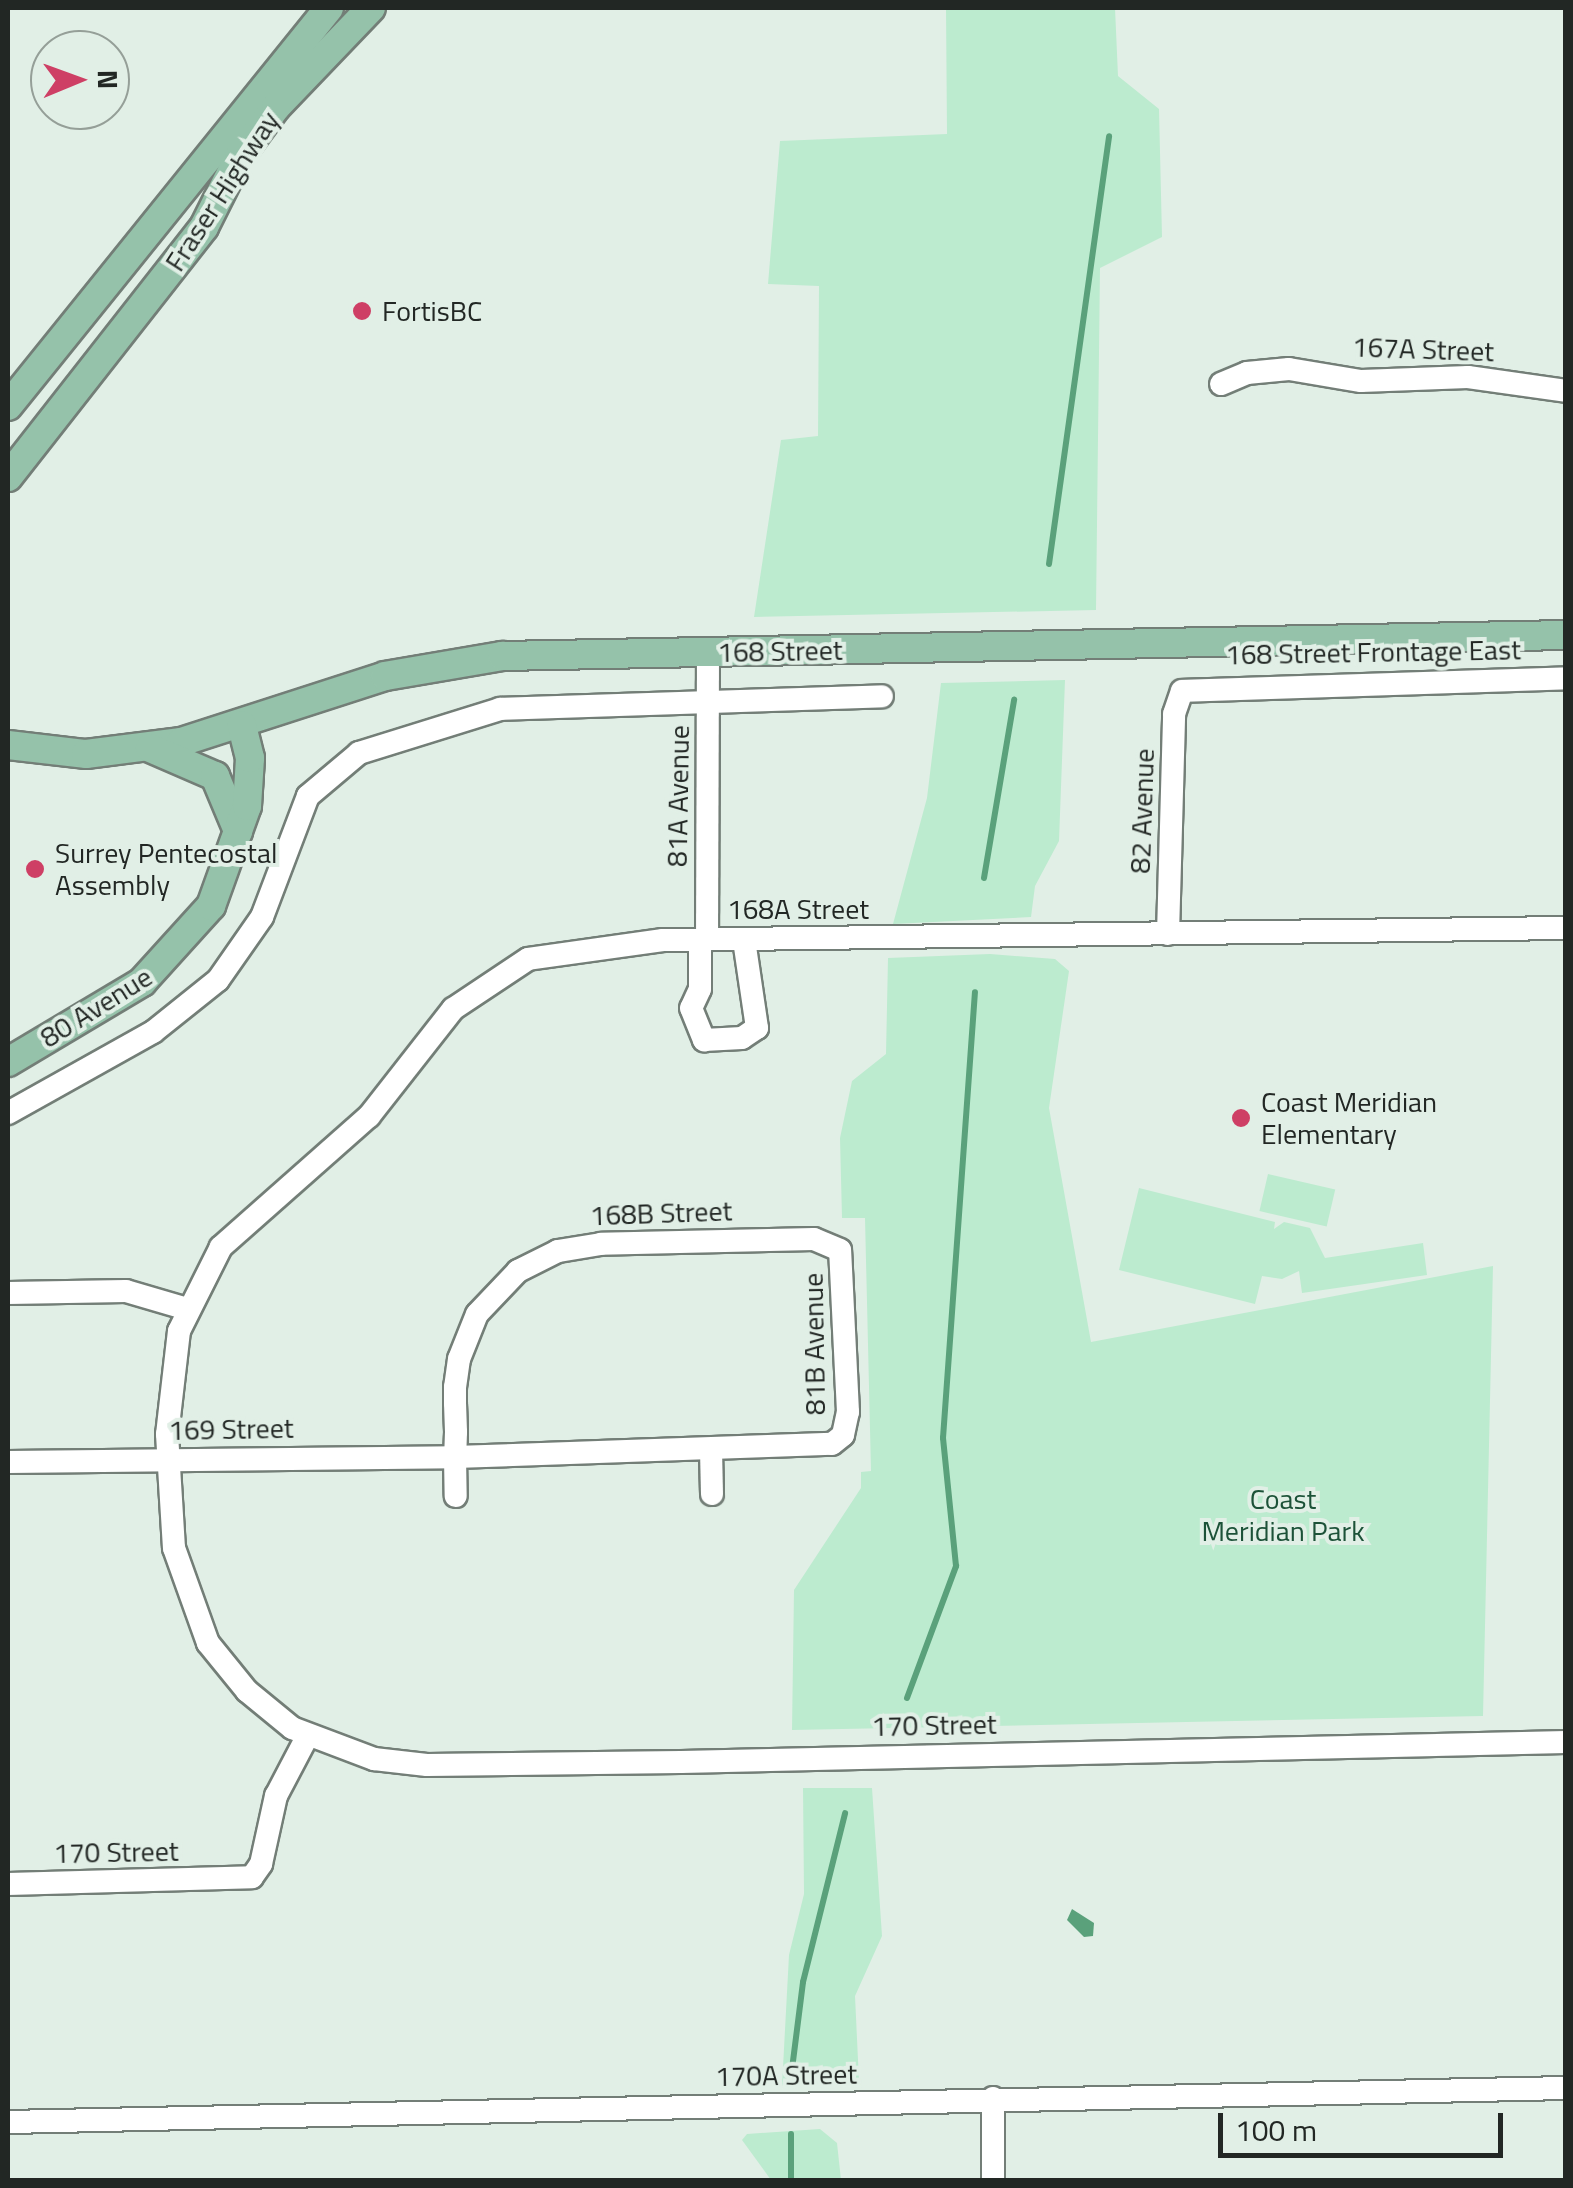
<!DOCTYPE html>
<html>
<head>
<meta charset="utf-8">
<style>
  body { margin:0 }
  #map { position:relative; width:1573px; height:2188px; overflow:hidden; background:#e1efe6; font-family:"Titillium Web",sans-serif }
  div>[style] { position:absolute }
  .green>* { inset:0; background:#bcebcf; transform-origin:0 0 }
  .water>* { inset:0; background:#5aa17b }
  .stream>* { height:6px; margin:-3px; padding:0 3px; transform-origin:3px; border-radius:3px; background:#5aa17b }
  .roads { filter:drop-shadow(2px 0 #737e77) drop-shadow(-2px 0 #737e77) drop-shadow(0 2px #737e77) drop-shadow(0 -2px #737e77) }
  .minor>* { height:22px; margin:-11px; padding:0 11px; transform-origin:11px; border-radius:11px; background:#fff }
  .major>* { height:28px; margin:-14px; padding:0 14px; transform-origin:14px; border-radius:14px; background:#95c2aa }
  .dots>* { width:28px; height:28px; translate:-50% -50%; box-sizing:border-box; border:5px solid #e1efe6; border-radius:50% }
  span { translate:-50% -50%; white-space:nowrap; text-align:center; line-height:1.15; -webkit-text-stroke:8px #e1efe6; paint-order:stroke }
  .street-label { font-size:28px; color:#222724 }
  .poi-label { font-size:28px; color:#222724 }
  .left { translate:0 -50%; text-align:left }
  .park-label { font-size:28px; color:#1c5238 }
  .frame { position:absolute; inset:0; border:10px solid #222724; pointer-events:none }
  .north { position:absolute; left:30px; top:30px; width:100px; height:100px; box-sizing:border-box; background:#e1efe6; border:2px solid #959f98; border-radius:50%; rotate:89deg; font-size:28px; font-weight:700; line-height:40px; text-align:center; color:#222724 }
  .north::after { content:''; display:block; margin:auto; width:35px; height:45px; background:#ce3f65; clip-path:polygon(50% 0,100% 100%,50% 72%,0 100%) }
  .scale { position:absolute; left:1218px; top:2113px; width:285px; height:45px; box-sizing:border-box; border:5px solid #222724; border-top:0; padding-left:12px; font-size:30px; line-height:35px; white-space:nowrap; color:#222724; -webkit-text-stroke:8px #e1efe6; paint-order:stroke }
</style>
</head>
<body>
<div id="map">
  <div class="green">
    <i style="clip-path:polygon(946px 8px,1115px 8px,1118px 76px,1159px 109px,1162px 237px,1100px 268px,1096px 610px,754px 617px,781px 440px,818px 436px,819px 286px,768px 284px,780px 141px,947px 134px)"></i>
    <i style="clip-path:polygon(1065px 680px,1059px 841px,1035px 886px,1031px 917px,893px 924px,927px 798px,941px 683px)"></i>
    <i style="clip-path:polygon(990px 954px,1055px 959px,1069px 971px,1049px 1108px,1091px 1342px,1493px 1266px,1483px 1716px,792px 1730px,794px 1590px,861px 1488px,861px 1472px,871px 1471px,865px 1218px,842px 1218px,840px 1138px,852px 1081px,886px 1054px,888px 958px)"></i>
    <i style="left:1268px;top:1174px;width:69px;height:38px;rotate:13deg"></i>
    <i style="clip-path:polygon(1139px 1188px,1275px 1222px,1274px 1229px,1284px 1222px,1310px 1228px,1325px 1258px,1423px 1243px,1427px 1275px,1302px 1293px,1299px 1271px,1282px 1279px,1262px 1276px,1255px 1304px,1119px 1270px)"></i>
    <i style="clip-path:polygon(803px 1788px,872px 1788px,882px 1936px,855px 1996px,859px 2081px,782px 2086px,789px 1955px,804px 1894px)"></i>
    <i style="clip-path:polygon(820px 2129px,837px 2143px,841px 2180px,771px 2180px,742px 2140px,747px 2134px)"></i>
  </div>
  <div class="water">
    <i style="clip-path:polygon(1072px 1909px,1094px 1923px,1093px 1936px,1084px 1937px,1067px 1920px)"></i>
  </div>
  <div class="stream">
    <i style="left:1049px;top:564px;width:432px;rotate:-82deg"></i>
    <i style="left:984px;top:878px;width:181px;rotate:-80.4deg"></i>
    <i style="left:907px;top:1698px;width:141px;rotate:-69.6deg"></i>
    <i style="left:956px;top:1566px;width:129px;rotate:-95.8deg"></i>
    <i style="left:943px;top:1438px;width:447px;rotate:-85.9deg"></i>
    <i style="left:790px;top:2085px;width:104px;rotate:-82.8deg"></i>
    <i style="left:803px;top:1982px;width:174px;rotate:-76deg"></i>
    <i style="left:791px;top:2134px;width:46px;rotate:90deg"></i>
  </div>
  <div class="roads">
    <div class="minor">
      <i style="left:1221px;top:384px;width:28px;rotate:-23deg"></i>
      <i style="left:1247px;top:373px;width:42px;rotate:-5.4deg"></i>
      <i style="left:1289px;top:369px;width:73px;rotate:9.5deg"></i>
      <i style="left:1361px;top:381px;width:107px;rotate:-2.1deg"></i>
      <i style="left:1468px;top:377px;width:99px;rotate:8.1deg"></i>
      <i style="left:1566px;top:928px;width:903px;rotate:179.24deg"></i>
      <i style="left:663px;top:940px;width:136px;rotate:172deg"></i>
      <i style="left:528px;top:959px;width:90px;rotate:146.3deg"></i>
      <i style="left:453px;top:1009px;width:136px;rotate:128.1deg"></i>
      <i style="left:369px;top:1116px;width:198px;rotate:138.5deg"></i>
      <i style="left:221px;top:1247px;width:94px;rotate:116.6deg"></i>
      <i style="left:179px;top:1331px;width:104px;rotate:96.6deg"></i>
      <i style="left:167px;top:1434px;width:114px;rotate:86.5deg"></i>
      <i style="left:174px;top:1548px;width:101px;rotate:70.3deg"></i>
      <i style="left:208px;top:1643px;width:62px;rotate:50.9deg"></i>
      <i style="left:247px;top:1691px;width:58px;rotate:39.4deg"></i>
      <i style="left:292px;top:1728px;width:88px;rotate:20.7deg"></i>
      <i style="left:374px;top:1759px;width:53px;rotate:6.5deg"></i>
      <i style="left:427px;top:1765px;width:254px;rotate:-0.7deg"></i>
      <i style="left:681px;top:1762px;width:885px;rotate:-1.29deg"></i>
      <i style="left:1168px;top:934px;width:220px;rotate:-88.4deg"></i>
      <i style="left:1174px;top:714px;width:24px;rotate:-71deg"></i>
      <i style="left:1182px;top:691px;width:384px;rotate:-1.9deg"></i>
      <i style="left:700px;top:940px;width:49px;rotate:90deg"></i>
      <i style="left:700px;top:989px;width:21px;rotate:115deg"></i>
      <i style="left:691px;top:1008px;width:35px;rotate:68deg"></i>
      <i style="left:704px;top:1040px;width:38px;rotate:-3deg"></i>
      <i style="left:742px;top:1038px;width:18px;rotate:-34deg"></i>
      <i style="left:757px;top:1028px;width:89px;rotate:-98.4deg"></i>
      <i style="left:707px;top:940px;width:287px;rotate:-89.8deg"></i>
      <i style="left:8px;top:1113px;width:166px;rotate:-29.2deg"></i>
      <i style="left:153px;top:1032px;width:83px;rotate:-38.7deg"></i>
      <i style="left:218px;top:980px;width:77px;rotate:-55.1deg"></i>
      <i style="left:262px;top:917px;width:129px;rotate:-69.2deg"></i>
      <i style="left:308px;top:796px;width:67px;rotate:-40.1deg"></i>
      <i style="left:359px;top:753px;width:148px;rotate:-17.3deg"></i>
      <i style="left:500px;top:709px;width:382px;rotate:-1.9deg"></i>
      <i style="left:8px;top:1293px;width:118px;rotate:-1deg"></i>
      <i style="left:126px;top:1291px;width:64px;rotate:16.4deg"></i>
      <i style="left:711px;top:1450px;width:44px;rotate:88.7deg"></i>
      <i style="left:8px;top:1462px;width:447px;rotate:-0.6deg"></i>
      <i style="left:455px;top:1457px;width:377px;rotate:-2deg"></i>
      <i style="left:832px;top:1444px;width:14px;rotate:-39deg"></i>
      <i style="left:843px;top:1435px;width:24px;rotate:-78deg"></i>
      <i style="left:848px;top:1412px;width:162px;rotate:-92.8deg"></i>
      <i style="left:840px;top:1250px;width:28px;rotate:-157deg"></i>
      <i style="left:814px;top:1239px;width:213px;rotate:178.7deg"></i>
      <i style="left:601px;top:1244px;width:44px;rotate:170.8deg"></i>
      <i style="left:558px;top:1251px;width:45px;rotate:153.4deg"></i>
      <i style="left:518px;top:1271px;width:59px;rotate:133.6deg"></i>
      <i style="left:477px;top:1314px;width:48px;rotate:111.8deg"></i>
      <i style="left:459px;top:1359px;width:28px;rotate:98deg"></i>
      <i style="left:455px;top:1387px;width:16px;rotate:90deg"></i>
      <i style="left:455px;top:1403px;width:29px;rotate:88deg"></i>
      <i style="left:456px;top:1432px;width:25px;rotate:92deg"></i>
      <i style="left:455px;top:1457px;width:39px;rotate:89deg"></i>
      <i style="left:8px;top:1884px;width:244px;rotate:-1.6deg"></i>
      <i style="left:252px;top:1877px;width:16px;rotate:-55deg"></i>
      <i style="left:261px;top:1864px;width:70px;rotate:-77.6deg"></i>
      <i style="left:276px;top:1796px;width:67px;rotate:-62.3deg"></i>
      <i style="left:993px;top:2098px;width:82px;rotate:90deg"></i>
      <i style="left:8px;top:2122px;width:1558px;rotate:-1.25deg"></i>
    </div>
    <div class="major">
      <i style="left:8px;top:406px;width:511px;rotate:-51.11deg"></i>
      <i style="left:8px;top:477px;width:318px;rotate:-51.9deg"></i>
      <i style="left:204px;top:227px;width:78px;rotate:-63.4deg"></i>
      <i style="left:239px;top:157px;width:62px;rotate:-53.5deg"></i>
      <i style="left:276px;top:107px;width:137px;rotate:-46.2deg"></i>
      <i style="left:8px;top:745px;width:79px;rotate:6.6deg"></i>
      <i style="left:86px;top:754px;width:96px;rotate:-7.2deg"></i>
      <i style="left:181px;top:742px;width:214px;rotate:-17.9deg"></i>
      <i style="left:385px;top:676px;width:119px;rotate:-9.7deg"></i>
      <i style="left:502px;top:656px;width:1064px;rotate:-1.13deg"></i>
      <i style="left:150px;top:748px;width:71px;rotate:23.3deg"></i>
      <i style="left:215px;top:776px;width:60px;rotate:67.3deg"></i>
      <i style="left:8px;top:1062px;width:156px;rotate:-30.8deg"></i>
      <i style="left:142px;top:982px;width:103px;rotate:-47.8deg"></i>
      <i style="left:211px;top:906px;width:106px;rotate:-70.2deg"></i>
      <i style="left:247px;top:806px;width:48px;rotate:-86.4deg"></i>
      <i style="left:250px;top:758px;width:34px;rotate:-104deg"></i>
    </div>
  </div>
  <div class="dots">
    <i style="left:362px;top:311px;background:#ce3f65"></i>
    <i style="left:35px;top:869px;background:#ce3f65"></i>
    <i style="left:1241px;top:1118px;background:#ce3f65"></i>
  </div>
  <div class="street-label">
    <span style="left:222px;top:191px;rotate:-57deg">Fraser Highway</span>
    <span style="left:1423px;top:349px;rotate:2deg">167A Street</span>
    <span style="left:780px;top:651px;rotate:-1deg">168 Street</span>
    <span style="left:1373px;top:652px;rotate:-1deg">168 Street Frontage East</span>
    <span style="left:678px;top:796px;rotate:-89deg">81A Avenue</span>
    <span style="left:1142px;top:811px;rotate:-88deg">82 Avenue</span>
    <span style="left:798px;top:909px">168A Street</span>
    <span style="left:96px;top:1007px;rotate:-32deg">80 Avenue</span>
    <span style="left:661px;top:1213px;rotate:-2deg">168B Street</span>
    <span style="left:814px;top:1344px;rotate:-91deg">81B Avenue</span>
    <span style="left:231px;top:1429px;rotate:-1deg">169 Street</span>
    <span style="left:934px;top:1725px;rotate:-1deg">170 Street</span>
    <span style="left:116px;top:1852px;rotate:-1deg">170 Street</span>
    <span style="left:786px;top:2075px;rotate:-1deg">170A Street</span>
  </div>
  <div class="poi-label">
    <span class="left" style="left:382px;top:311px">FortisBC</span>
    <span class="left" style="left:55px;top:869px">Surrey Pentecostal<br>Assembly</span>
    <span class="left" style="left:1261px;top:1118px">Coast Meridian<br>Elementary</span>
  </div>
  <div class="park-label">
    <span style="left:1283px;top:1515px">Coast<br>Meridian Park</span>
  </div>
  <div class="frame"></div>
  <div class="north">N</div>
  <div class="scale">100 m</div>
</div>
</body>
</html>
